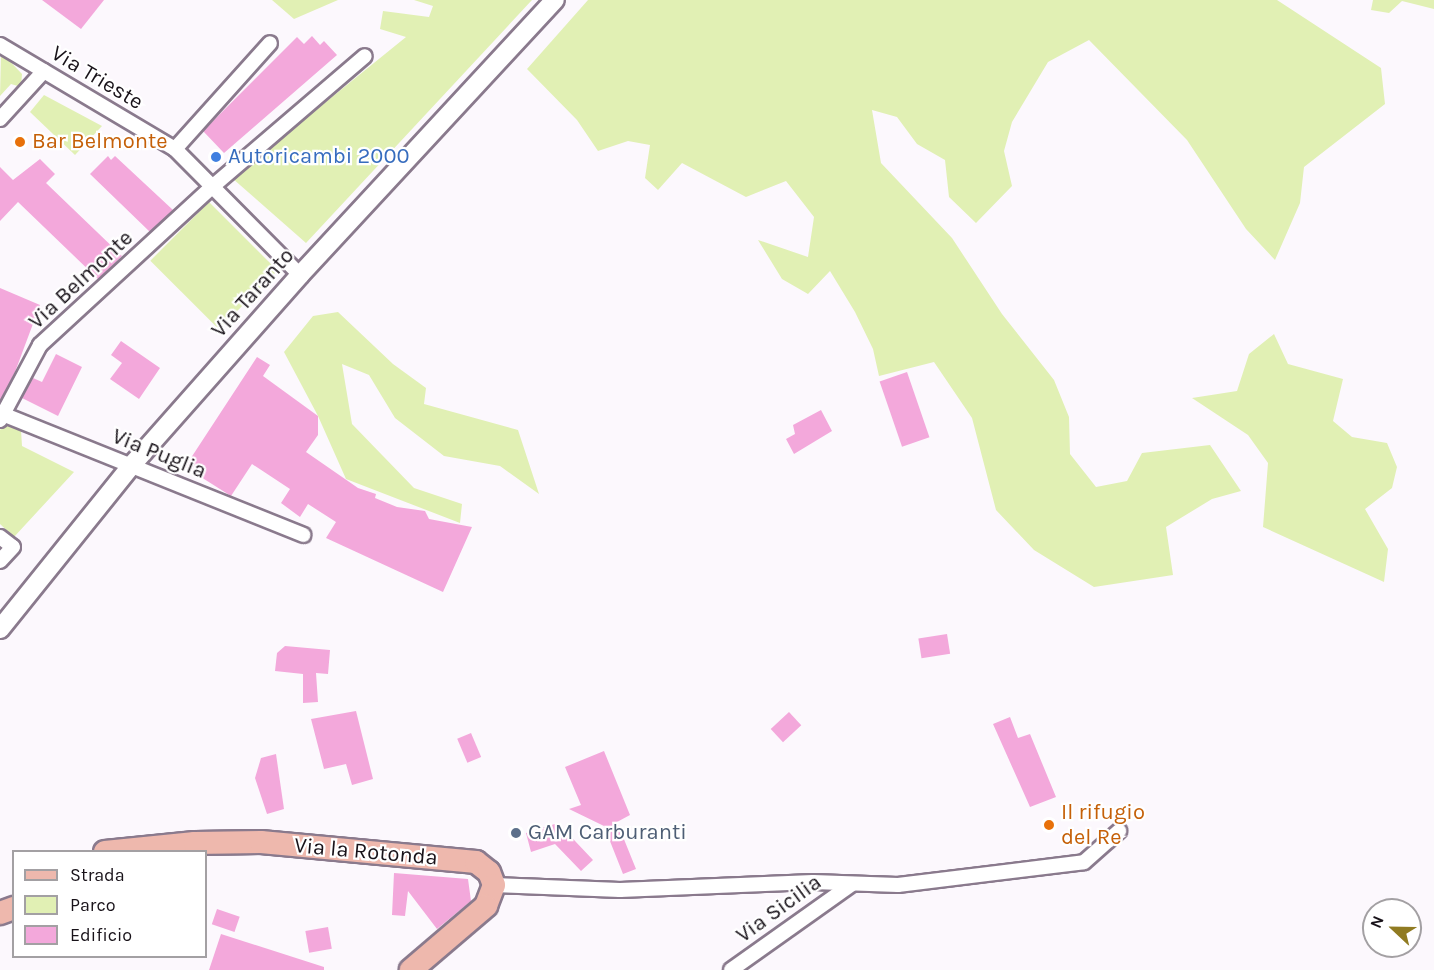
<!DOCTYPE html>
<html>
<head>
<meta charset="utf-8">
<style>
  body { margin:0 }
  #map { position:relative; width:1434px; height:970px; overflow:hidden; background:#fcf8fd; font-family:Karla,sans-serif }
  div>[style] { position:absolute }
  .green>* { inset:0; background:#e1f0b4; transform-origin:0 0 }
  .building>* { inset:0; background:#f3a8db; transform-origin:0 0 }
  .roads { filter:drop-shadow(2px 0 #8a7a8d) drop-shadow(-2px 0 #8a7a8d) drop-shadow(0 2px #8a7a8d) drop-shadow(0 -2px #8a7a8d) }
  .minor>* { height:14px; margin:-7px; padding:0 7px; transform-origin:7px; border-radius:7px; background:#fff }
  .tertiary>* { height:18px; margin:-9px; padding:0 9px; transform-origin:9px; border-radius:9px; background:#fff }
  .primary>* { height:22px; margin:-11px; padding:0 11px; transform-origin:11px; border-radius:11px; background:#eeb8ad }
  .dots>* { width:16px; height:16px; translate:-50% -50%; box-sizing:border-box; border:3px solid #fff; border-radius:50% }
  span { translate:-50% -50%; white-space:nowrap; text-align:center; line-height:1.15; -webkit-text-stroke:4.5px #fff; paint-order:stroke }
  .street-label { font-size:22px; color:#181219 }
  .food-label { font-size:22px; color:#c56008 }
  .left { translate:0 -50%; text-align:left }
  .shop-label { font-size:22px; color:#366cbe }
  .service-label { font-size:22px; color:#4e5e75 }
  .legend { position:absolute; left:12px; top:850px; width:195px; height:108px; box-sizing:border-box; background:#fff; border:2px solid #a3a0a3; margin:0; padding:8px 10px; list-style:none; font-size:18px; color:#181219 }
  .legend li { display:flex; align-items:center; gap:12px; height:30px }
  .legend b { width:30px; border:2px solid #a3a0a3 }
  .north { position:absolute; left:1362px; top:898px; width:60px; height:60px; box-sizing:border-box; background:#fff; border:2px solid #a3a0a3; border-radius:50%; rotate:292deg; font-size:16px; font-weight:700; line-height:24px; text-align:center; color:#181219 }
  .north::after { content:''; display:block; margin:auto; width:21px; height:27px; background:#907b22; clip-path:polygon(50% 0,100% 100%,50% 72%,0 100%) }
</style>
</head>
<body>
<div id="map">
  <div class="green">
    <i style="clip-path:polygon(272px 0,338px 0,294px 19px)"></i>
    <i style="clip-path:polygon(414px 0,532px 0,306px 243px,232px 178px,406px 37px,380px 29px,383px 11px,429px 17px,433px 6px)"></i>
    <i style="clip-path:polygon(588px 0,1277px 0,1381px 68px,1385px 104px,1304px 167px,1300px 203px,1275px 260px,1246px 229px,1187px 140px,1089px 40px,1048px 62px,1012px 122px,1004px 151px,1012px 186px,976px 223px,949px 197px,945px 160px,917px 144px,897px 117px,872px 110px,881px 163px,952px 238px,1002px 314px,1054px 380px,1069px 417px,1070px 454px,1096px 487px,1127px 481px,1142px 453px,1210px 445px,1241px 491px,1212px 499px,1166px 527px,1173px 575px,1094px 587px,1034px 550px,996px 510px,972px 418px,934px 362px,879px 376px,873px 349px,855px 312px,830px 271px,808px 294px,782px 279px,758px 240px,808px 257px,814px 217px,786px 181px,746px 197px,682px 163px,658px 190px,645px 178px,650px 145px,628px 141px,598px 151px,577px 120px,527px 69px)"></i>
    <i style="clip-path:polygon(1373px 0,1434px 0,1434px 9px,1402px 1px,1389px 13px,1371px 10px)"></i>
    <i style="clip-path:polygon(1px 52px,22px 74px,21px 87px,11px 84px,0 96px)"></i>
    <i style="clip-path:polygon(44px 95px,102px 126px,75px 155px,30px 112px)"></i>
    <i style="left:209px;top:202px;width:97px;height:83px;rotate:45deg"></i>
    <i style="clip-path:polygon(338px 312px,393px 364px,426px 388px,424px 404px,518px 430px,539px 494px,500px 466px,444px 456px,395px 418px,369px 375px,342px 364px,352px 424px,414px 488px,462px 504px,460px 523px,346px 479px,318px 416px,284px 352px,313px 316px)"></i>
    <i style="clip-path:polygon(1274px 334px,1288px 364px,1343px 379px,1333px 421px,1352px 437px,1387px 443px,1397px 467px,1392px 488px,1365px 509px,1388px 549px,1384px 582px,1263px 527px,1268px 463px,1248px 435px,1192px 398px,1237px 391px,1249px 354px)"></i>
    <i style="clip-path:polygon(7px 422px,21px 430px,22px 446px,74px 472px,14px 537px,0 524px,0 430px)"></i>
  </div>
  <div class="building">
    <i style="clip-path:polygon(42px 0,104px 0,81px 29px)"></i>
    <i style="clip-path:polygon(312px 36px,320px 45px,324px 41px,337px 55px,224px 153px,203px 131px,297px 37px,304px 44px)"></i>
    <i style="clip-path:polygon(108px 156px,111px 160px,115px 156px,173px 210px,150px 232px,90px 174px)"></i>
    <i style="clip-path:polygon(40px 159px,55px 174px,46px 183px,122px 256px,98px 279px,18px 202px,0 221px,0 167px,13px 180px)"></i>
    <i style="clip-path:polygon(0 288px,40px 305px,15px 372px,0 401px)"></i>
    <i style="clip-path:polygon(121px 341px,160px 368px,139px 399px,110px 379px,122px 363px,111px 355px)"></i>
    <i style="clip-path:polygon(56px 354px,82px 367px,58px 416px,22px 398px,33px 378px,42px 382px)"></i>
    <i style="clip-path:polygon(257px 357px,270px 365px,263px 376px,318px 416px,318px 435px,306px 452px,358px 488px,376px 494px,375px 498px,397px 507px,425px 511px,429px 519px,472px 527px,443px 592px,326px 538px,336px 522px,308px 504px,300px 517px,281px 503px,290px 489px,252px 464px,231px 496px,185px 467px)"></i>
    <i style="left:907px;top:372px;width:69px;height:29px;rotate:71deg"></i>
    <i style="clip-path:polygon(821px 410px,832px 431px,794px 454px,786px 439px,795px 434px,793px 425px)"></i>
    <i style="left:947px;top:634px;width:20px;height:29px;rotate:81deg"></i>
    <i style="clip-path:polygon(285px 646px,330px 650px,328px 674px,316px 673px,318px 702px,303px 703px,303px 674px,275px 671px,277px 653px)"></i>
    <i style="clip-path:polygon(356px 711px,373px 779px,352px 785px,346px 764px,324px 769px,311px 719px)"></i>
    <i style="left:789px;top:712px;width:18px;height:25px;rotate:47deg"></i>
    <i style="clip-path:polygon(1010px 717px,1018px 738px,1030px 734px,1056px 797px,1030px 807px,993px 724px)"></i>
    <i style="left:471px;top:733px;width:26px;height:15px;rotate:67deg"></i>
    <i style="clip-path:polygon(604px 751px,630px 815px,617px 822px,636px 869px,623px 874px,604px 826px,569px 809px,581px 805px,565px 767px)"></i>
    <i style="clip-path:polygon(276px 754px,284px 809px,267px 814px,255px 778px,261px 758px)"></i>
    <i style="clip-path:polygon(558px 823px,593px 860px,581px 871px,555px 844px,531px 852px,526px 833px)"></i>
    <i style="clip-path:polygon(394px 873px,468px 879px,471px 901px,437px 929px,408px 891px,405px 916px,392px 915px)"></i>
    <i style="left:217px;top:909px;width:24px;height:16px;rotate:19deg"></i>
    <i style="left:328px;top:927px;width:22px;height:23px;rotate:80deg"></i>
    <i style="clip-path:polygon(221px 934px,324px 967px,324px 970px,209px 970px)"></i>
  </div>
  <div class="roads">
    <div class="minor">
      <i style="left:0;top:45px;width:204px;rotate:30.7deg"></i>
      <i style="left:175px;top:149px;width:177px;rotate:45.2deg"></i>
      <i style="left:0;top:119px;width:65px;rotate:-47.5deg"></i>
      <i style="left:175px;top:149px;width:142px;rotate:-48.1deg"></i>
      <i style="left:0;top:413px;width:327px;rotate:21.9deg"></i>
      <i style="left:0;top:420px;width:85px;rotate:-61.9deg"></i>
      <i style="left:40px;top:345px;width:234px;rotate:-42.6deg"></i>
      <i style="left:212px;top:187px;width:201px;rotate:-40.6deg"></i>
      <i style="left:0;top:537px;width:16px;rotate:38deg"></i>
      <i style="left:13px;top:547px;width:19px;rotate:133deg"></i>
      <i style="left:494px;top:885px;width:126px;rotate:2.3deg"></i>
      <i style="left:620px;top:890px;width:193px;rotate:-2.4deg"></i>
      <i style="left:813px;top:882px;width:85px;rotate:2deg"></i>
      <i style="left:898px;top:885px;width:187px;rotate:-7deg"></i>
      <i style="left:1084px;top:862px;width:47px;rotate:-41.5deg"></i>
      <i style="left:731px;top:970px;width:148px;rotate:-35.4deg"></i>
    </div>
    <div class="tertiary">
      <i style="left:0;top:629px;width:209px;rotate:-51.2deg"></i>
      <i style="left:131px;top:466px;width:255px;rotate:-48.5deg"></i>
      <i style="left:300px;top:275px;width:375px;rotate:-47.2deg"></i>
    </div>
    <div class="primary">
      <i style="left:105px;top:852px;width:90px;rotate:-5.7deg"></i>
      <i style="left:195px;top:843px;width:66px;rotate:-0.9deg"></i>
      <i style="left:261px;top:842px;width:216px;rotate:5.3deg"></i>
      <i style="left:476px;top:862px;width:16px;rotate:38deg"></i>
      <i style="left:489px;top:872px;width:14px;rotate:69deg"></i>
      <i style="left:494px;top:885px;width:22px;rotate:111deg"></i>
      <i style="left:486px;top:906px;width:99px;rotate:139.5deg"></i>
      <i style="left:0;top:913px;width:15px;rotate:-20deg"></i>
    </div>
  </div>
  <div class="dots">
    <i style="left:20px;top:142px;background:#e8710a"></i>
    <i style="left:216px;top:157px;background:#3f7fe0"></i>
    <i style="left:1049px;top:825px;background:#e8710a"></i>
    <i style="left:516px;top:833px;background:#5c6f8a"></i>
  </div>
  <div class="street-label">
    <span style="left:97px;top:78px;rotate:31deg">Via Trieste</span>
    <span style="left:81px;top:280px;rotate:-43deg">Via Belmonte</span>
    <span style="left:253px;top:293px;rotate:-48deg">Via Taranto</span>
    <span style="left:159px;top:454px;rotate:22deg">Via Puglia</span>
    <span style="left:366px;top:852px;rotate:5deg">Via la Rotonda</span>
    <span style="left:779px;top:909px;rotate:-36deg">Via Sicilia</span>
  </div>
  <div class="food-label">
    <span class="left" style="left:32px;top:142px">Bar Belmonte</span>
    <span class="left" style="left:1061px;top:825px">Il rifugio<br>del Re</span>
  </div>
  <div class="shop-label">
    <span class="left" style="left:228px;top:157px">Autoricambi 2000</span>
  </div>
  <div class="service-label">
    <span class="left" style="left:528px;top:833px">GAM Carburanti</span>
  </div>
  <ul class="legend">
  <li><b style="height:8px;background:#eeb8ad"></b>Strada</li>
  <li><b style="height:16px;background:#e1f0b4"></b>Parco</li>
  <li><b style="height:16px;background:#f3a8db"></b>Edificio</li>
  </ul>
  <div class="north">N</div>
</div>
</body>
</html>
